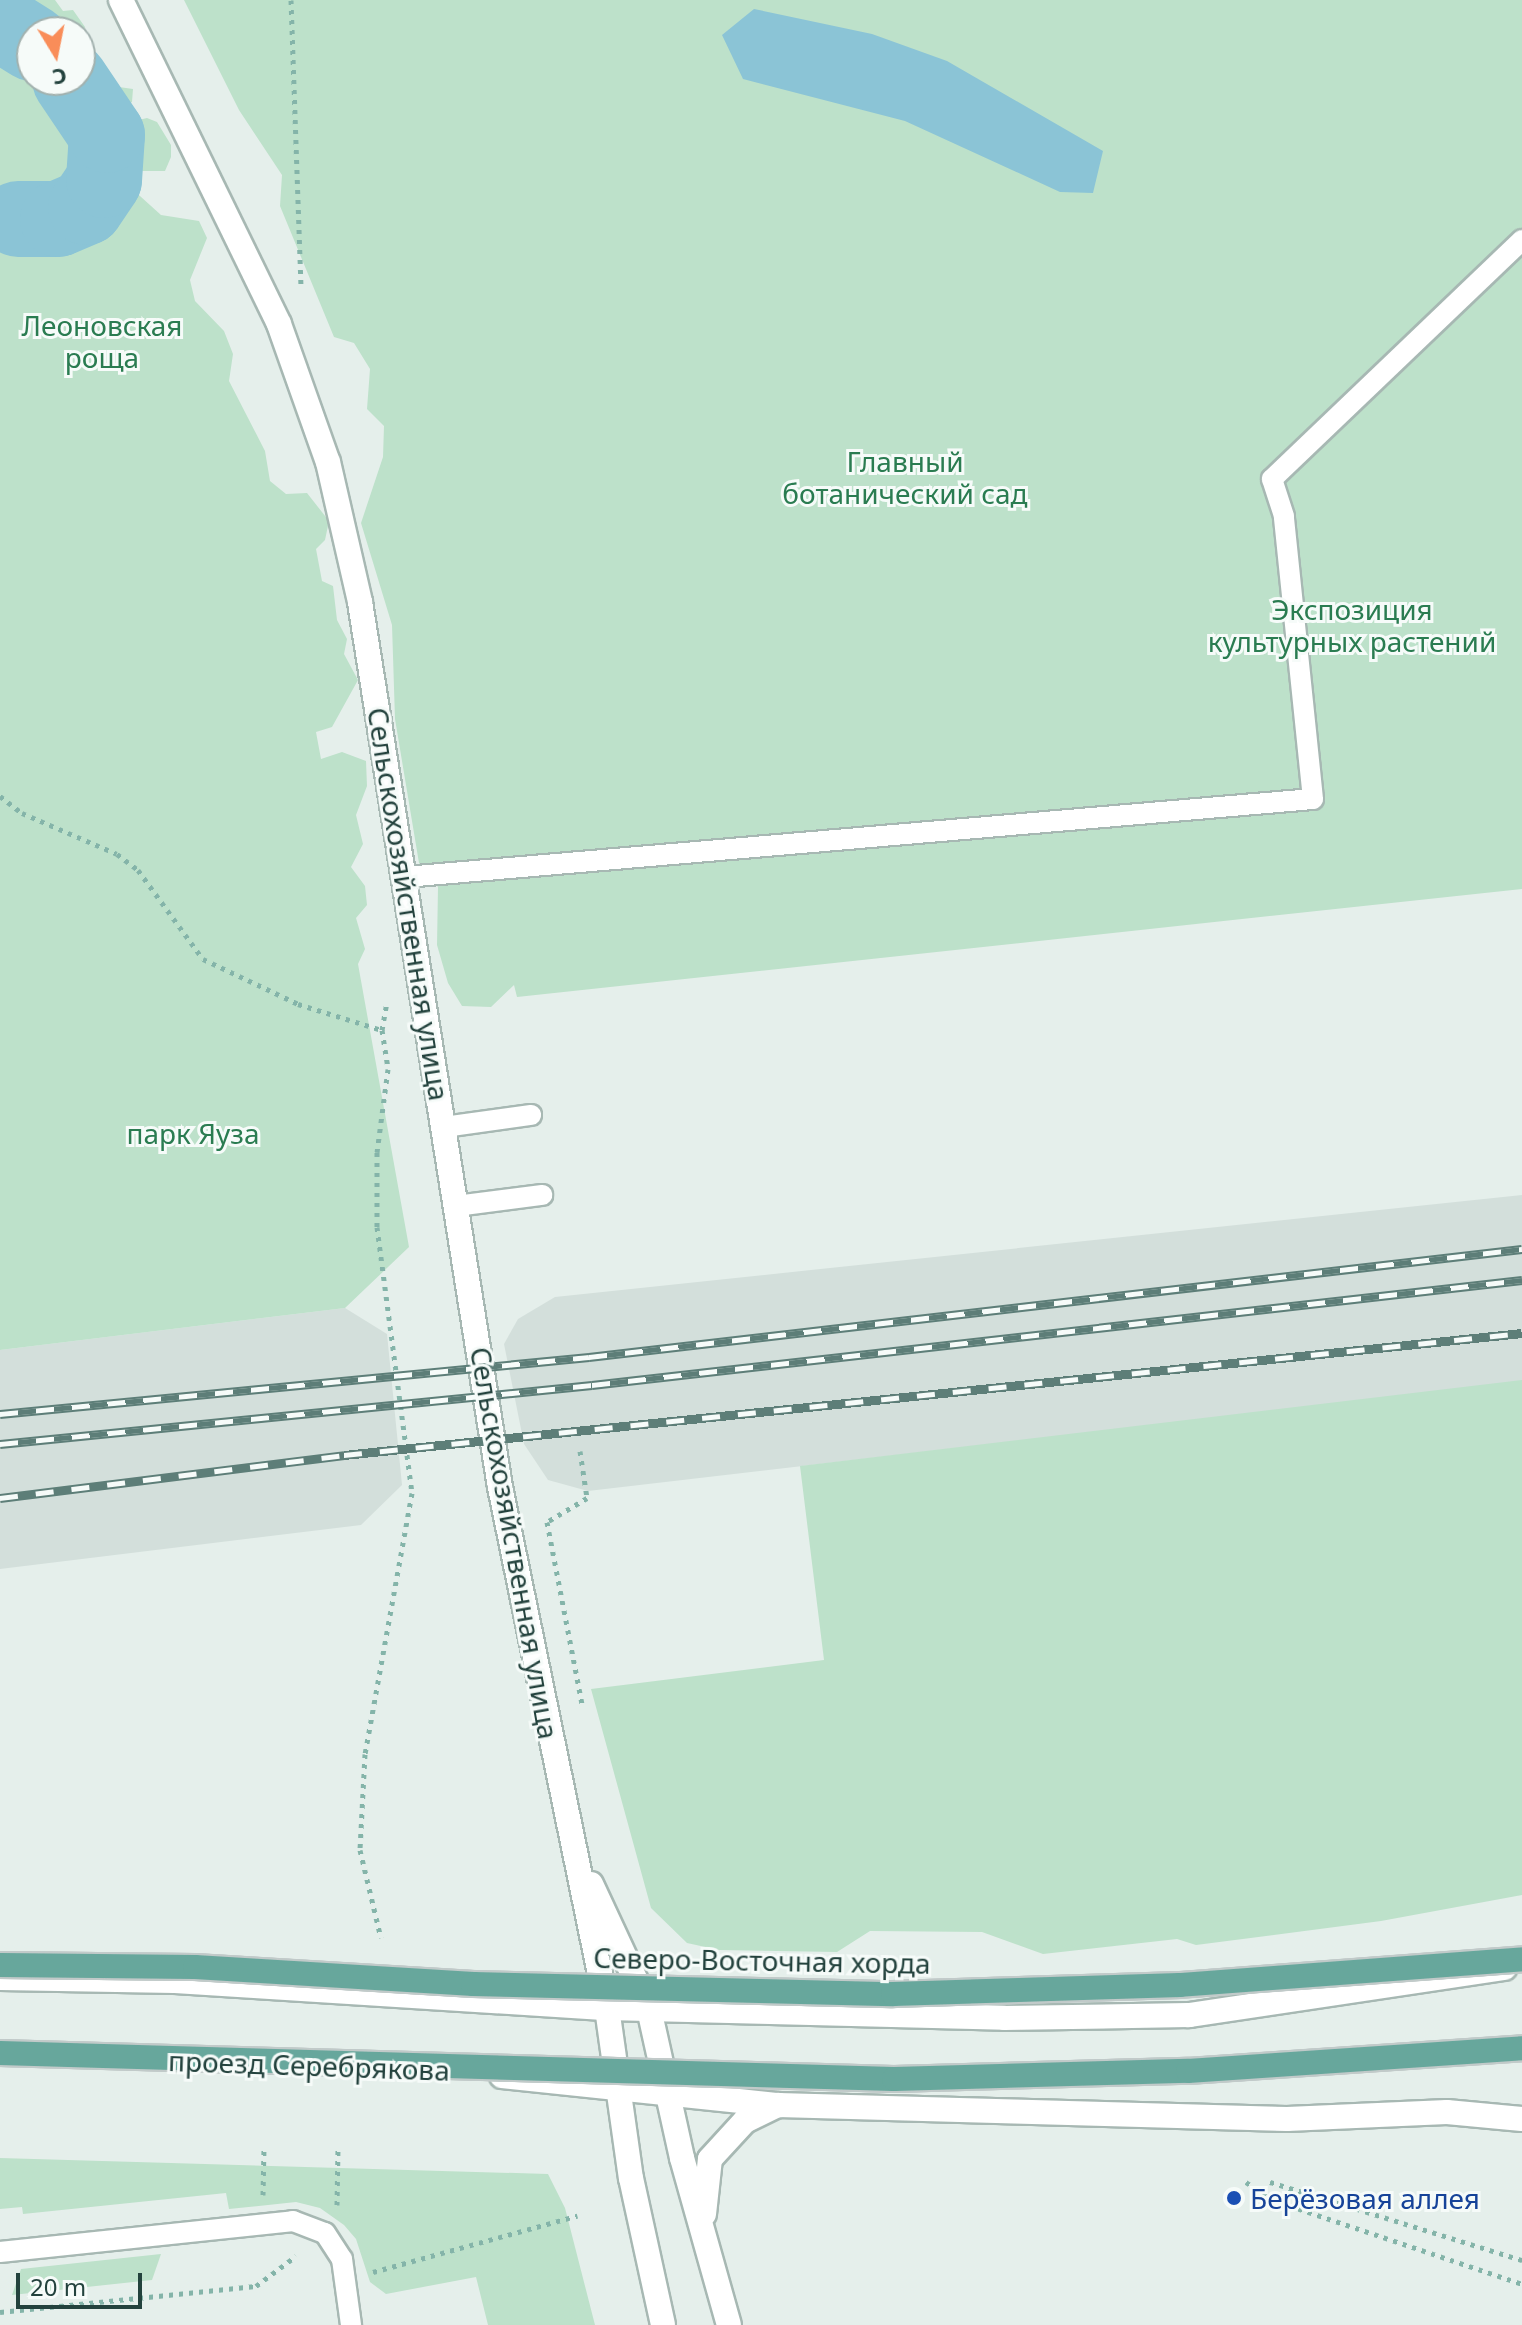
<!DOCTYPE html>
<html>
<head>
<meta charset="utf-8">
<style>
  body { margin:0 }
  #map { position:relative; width:1522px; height:2325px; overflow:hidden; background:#e5efeb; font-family:"Noto Sans",sans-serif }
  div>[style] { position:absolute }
  .built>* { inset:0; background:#d3dfdb }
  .green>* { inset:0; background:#bde1ca }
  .water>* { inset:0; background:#8bc4d6 }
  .river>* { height:76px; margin:-38px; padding:0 38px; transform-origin:38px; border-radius:38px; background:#8bc4d6 }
  .path>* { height:5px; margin-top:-2.5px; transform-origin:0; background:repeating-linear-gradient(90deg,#84b4a9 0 4px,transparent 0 10px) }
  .roads { filter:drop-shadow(2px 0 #a7b8b3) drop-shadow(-2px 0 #a7b8b3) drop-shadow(0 2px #a7b8b3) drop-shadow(0 -2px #a7b8b3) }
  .lane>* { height:20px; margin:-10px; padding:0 10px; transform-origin:10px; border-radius:10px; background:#fff }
  .secondary>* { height:24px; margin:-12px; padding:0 12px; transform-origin:12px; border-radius:12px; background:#fff }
  .rail>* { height:9px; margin-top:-4.5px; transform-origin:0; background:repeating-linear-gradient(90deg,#f6fbf9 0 18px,#5d7e78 0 36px); box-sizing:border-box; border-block:2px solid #5d7e78 }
  .bridges { filter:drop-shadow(2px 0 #c1cac9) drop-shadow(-2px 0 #c1cac9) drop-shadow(0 2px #c1cac9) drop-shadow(0 -2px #c1cac9) }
  .primary-bridge>* { height:24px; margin:-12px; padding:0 12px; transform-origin:12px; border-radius:12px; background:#67a79c }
  .dots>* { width:22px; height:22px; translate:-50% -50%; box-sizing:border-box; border:4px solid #f6fbf9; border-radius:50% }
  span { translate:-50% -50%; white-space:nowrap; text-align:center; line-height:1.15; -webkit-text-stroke:6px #f6fbf9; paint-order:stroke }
  .park-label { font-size:28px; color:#2a7c51 }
  .street-label { font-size:28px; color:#23423d }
  .transit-label { font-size:28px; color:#164399 }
  .left { translate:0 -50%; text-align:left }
  .north { position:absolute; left:16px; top:16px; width:80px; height:80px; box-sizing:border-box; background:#f6fbf9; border:2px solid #a2b1ae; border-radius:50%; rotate:170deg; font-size:22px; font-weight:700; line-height:32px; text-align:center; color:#23423d }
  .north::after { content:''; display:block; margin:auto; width:28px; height:36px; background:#f98d59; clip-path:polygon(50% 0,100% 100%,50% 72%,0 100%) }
  .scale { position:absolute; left:16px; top:2273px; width:126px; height:36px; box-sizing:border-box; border:4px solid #23423d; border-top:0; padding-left:10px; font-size:24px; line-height:28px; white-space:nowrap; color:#23423d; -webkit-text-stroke:6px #f6fbf9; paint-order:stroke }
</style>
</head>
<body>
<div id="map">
  <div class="built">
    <i style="clip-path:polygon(1522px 1195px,1522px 1382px,588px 1491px,548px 1480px,524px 1444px,504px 1344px,518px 1319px,555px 1297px)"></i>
    <i style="clip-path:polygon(345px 1308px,387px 1334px,402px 1485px,361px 1525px,0 1569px,0 1350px)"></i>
  </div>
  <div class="green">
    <i style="clip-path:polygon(0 0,55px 0,63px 11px,73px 10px,85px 27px,80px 37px,80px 32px,32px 32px,32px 80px,80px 80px,80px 39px,94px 48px,97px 72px,105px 85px,133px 89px,132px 102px,113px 111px,122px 124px,147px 118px,157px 122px,171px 145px,171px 157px,165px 171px,132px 171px,130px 187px,161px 215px,199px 221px,207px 238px,190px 280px,195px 301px,224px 331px,233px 354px,229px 381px,265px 451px,270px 481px,286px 494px,307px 493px,329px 521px,325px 540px,316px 549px,322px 581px,333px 586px,337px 620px,347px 639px,344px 654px,358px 680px,332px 727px,316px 732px,321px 759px,342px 752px,366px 761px,367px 786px,356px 815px,363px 844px,351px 867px,365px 886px,367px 905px,356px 918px,365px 949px,358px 964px,409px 1247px,345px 1308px,0 1350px)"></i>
    <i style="clip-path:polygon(184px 0,1522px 0,1522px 889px,517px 997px,514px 985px,491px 1007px,462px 1006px,448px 983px,437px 945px,438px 887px,419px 863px,395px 719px,392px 625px,361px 523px,383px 457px,384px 426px,367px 409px,370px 369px,354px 343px,334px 337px,280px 206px,282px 175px,239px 110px)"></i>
    <i style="clip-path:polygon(1522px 1380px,1522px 1895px,1381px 1921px,1196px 1945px,1177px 1939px,1043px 1954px,982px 1932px,870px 1931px,837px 1952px,719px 1950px,687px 1943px,651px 1908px,591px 1689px,824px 1660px,800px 1466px)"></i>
    <i style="clip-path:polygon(0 2158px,548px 2174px,565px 2208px,595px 2325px,488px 2325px,476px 2277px,386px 2294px,370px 2282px,356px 2239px,344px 2225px,320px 2208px,296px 2202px,229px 2209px,226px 2193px,23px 2214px,22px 2207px,0 2209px)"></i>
    <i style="clip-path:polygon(161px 2254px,152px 2280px,12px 2295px,21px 2269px)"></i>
  </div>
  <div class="water">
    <i style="clip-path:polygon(754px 9px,872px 34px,947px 61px,1103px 151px,1093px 193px,1060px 192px,905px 121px,743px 79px,722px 35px)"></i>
  </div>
  <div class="river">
    <i style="left:0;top:23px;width:38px;rotate:32deg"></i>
    <i style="left:18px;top:219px;width:40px"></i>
    <i style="left:58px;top:219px;width:30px;rotate:-23deg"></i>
    <i style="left:86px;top:207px;width:32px;rotate:-56deg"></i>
    <i style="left:104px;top:180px;width:45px;rotate:-86.2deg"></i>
    <i style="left:107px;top:135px;width:66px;rotate:-123.9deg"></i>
  </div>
  <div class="path">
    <i style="left:291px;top:0;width:289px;rotate:88deg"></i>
    <i style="left:0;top:796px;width:28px;rotate:38deg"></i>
    <i style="left:22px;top:813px;width:103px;rotate:23.3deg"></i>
    <i style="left:117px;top:854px;width:26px;rotate:37deg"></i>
    <i style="left:138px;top:870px;width:110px;rotate:53.9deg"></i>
    <i style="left:203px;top:959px;width:105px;rotate:25.3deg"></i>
    <i style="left:298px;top:1004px;width:88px;rotate:17.2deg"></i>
    <i style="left:382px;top:1030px;width:39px;rotate:81deg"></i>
    <i style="left:388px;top:1069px;width:84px;rotate:97.5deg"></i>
    <i style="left:377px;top:1152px;width:75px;rotate:90deg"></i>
    <i style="left:377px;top:1227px;width:268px;rotate:82.5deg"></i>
    <i style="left:412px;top:1493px;width:265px;rotate:100.2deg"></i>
    <i style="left:365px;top:1754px;width:96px;rotate:93deg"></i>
    <i style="left:360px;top:1850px;width:90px;rotate:76.6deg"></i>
    <i style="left:382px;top:1030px;width:27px;rotate:-80deg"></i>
    <i style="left:580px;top:1451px;width:48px;rotate:81.5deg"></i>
    <i style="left:587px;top:1498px;width:47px;rotate:149deg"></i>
    <i style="left:547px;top:1522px;width:185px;rotate:79.1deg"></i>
    <i style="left:1246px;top:2182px;width:29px;rotate:35deg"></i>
    <i style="left:1270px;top:2199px;width:266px;rotate:18.6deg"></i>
    <i style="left:1270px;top:2182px;width:264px;rotate:17.2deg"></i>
    <i style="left:263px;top:2195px;width:47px;rotate:-88.8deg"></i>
    <i style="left:337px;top:2205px;width:55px;rotate:-89deg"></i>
    <i style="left:373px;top:2272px;width:212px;rotate:-15.4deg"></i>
    <i style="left:0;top:2312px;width:257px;rotate:-5.8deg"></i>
    <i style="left:256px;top:2286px;width:50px;rotate:-36.9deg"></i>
  </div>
  <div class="roads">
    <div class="lane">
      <i style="left:405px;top:877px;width:911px;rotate:-4.91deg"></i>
      <i style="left:1313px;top:799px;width:284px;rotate:-95.9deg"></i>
      <i style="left:1284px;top:516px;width:39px;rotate:-108deg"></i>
      <i style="left:1272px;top:479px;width:346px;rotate:-43.7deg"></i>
      <i style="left:444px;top:1127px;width:88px;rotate:-7.9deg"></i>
      <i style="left:456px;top:1206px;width:87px;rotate:-7.3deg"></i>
      <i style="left:0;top:2252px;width:295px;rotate:-6deg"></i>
      <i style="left:293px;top:2221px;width:34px;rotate:21deg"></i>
      <i style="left:325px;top:2233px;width:31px;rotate:57deg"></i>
      <i style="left:342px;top:2259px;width:67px;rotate:82.2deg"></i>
    </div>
    <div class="secondary">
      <i style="left:121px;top:0;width:360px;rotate:64deg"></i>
      <i style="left:279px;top:324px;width:146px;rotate:70.5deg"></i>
      <i style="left:328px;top:462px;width:144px;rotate:77.1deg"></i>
      <i style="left:360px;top:602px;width:896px;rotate:81.01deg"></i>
      <i style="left:500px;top:1487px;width:532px;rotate:78.39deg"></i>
      <i style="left:607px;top:2008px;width:172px;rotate:82deg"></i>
      <i style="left:631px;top:2178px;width:150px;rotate:77.7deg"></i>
      <i style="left:591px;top:1884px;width:138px;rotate:65.1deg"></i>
      <i style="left:649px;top:2009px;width:153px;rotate:77.5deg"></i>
      <i style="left:682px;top:2158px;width:173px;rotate:74.3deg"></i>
      <i style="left:0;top:1978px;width:175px;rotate:1deg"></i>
      <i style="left:175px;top:1981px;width:433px;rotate:3.6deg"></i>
      <i style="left:607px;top:2008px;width:397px;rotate:1.4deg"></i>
      <i style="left:1004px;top:2018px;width:185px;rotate:-0.9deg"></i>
      <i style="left:1189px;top:2015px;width:319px;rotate:-8.5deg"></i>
      <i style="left:502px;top:2076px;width:278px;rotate:6deg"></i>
      <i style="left:778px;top:2105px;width:509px;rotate:1.58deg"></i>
      <i style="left:1287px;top:2119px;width:160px;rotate:-2.5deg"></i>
      <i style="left:1447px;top:2112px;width:75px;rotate:5.3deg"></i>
      <i style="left:704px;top:2214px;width:55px;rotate:-83.8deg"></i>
      <i style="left:710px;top:2159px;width:52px;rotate:-47.4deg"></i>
      <i style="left:745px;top:2121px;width:37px;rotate:-26deg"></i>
    </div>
  </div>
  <div class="rail">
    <i style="left:0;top:1414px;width:592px;rotate:-5.53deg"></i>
    <i style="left:589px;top:1357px;width:939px;rotate:-6.6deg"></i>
    <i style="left:0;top:1444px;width:595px;rotate:-5.69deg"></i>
    <i style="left:592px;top:1385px;width:936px;rotate:-6.44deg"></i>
    <i style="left:0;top:1498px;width:347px;rotate:-7.1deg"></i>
    <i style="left:344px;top:1455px;width:1184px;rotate:-5.91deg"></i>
  </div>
  <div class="bridges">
    <div class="primary-bridge">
      <i style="left:0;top:1965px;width:195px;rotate:0.6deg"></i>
      <i style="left:195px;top:1967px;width:279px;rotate:3.5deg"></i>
      <i style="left:473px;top:1984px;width:420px;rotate:1.4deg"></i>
      <i style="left:893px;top:1994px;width:287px;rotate:-1.8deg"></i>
      <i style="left:1180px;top:1985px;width:343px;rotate:-4.3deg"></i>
      <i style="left:0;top:2053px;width:894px;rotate:1.67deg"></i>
      <i style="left:894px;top:2079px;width:294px;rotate:-1.6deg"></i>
      <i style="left:1188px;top:2071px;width:335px;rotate:-3.9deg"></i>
    </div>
  </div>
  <div class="dots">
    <i style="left:1234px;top:2198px;background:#1a4fb4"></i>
  </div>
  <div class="park-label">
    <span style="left:102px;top:341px">Леоновская<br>роща</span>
    <span style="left:905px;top:477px">Главный<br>ботанический сад</span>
    <span style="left:1352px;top:625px">Экспозиция<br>культурных растений</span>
    <span style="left:193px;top:1133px">парк Яуза</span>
  </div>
  <div class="street-label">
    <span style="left:409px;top:904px;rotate:81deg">Сельскохозяйственная улица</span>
    <span style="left:515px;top:1543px;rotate:80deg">Сельскохозяйственная улица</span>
    <span style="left:762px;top:1960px;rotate:1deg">Северо-Восточная хорда</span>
    <span style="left:309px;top:2065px;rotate:2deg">проезд Серебрякова</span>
  </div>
  <div class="transit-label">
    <span class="left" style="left:1250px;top:2198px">Берёзовая аллея</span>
  </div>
  <div class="north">С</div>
  <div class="scale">20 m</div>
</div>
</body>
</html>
